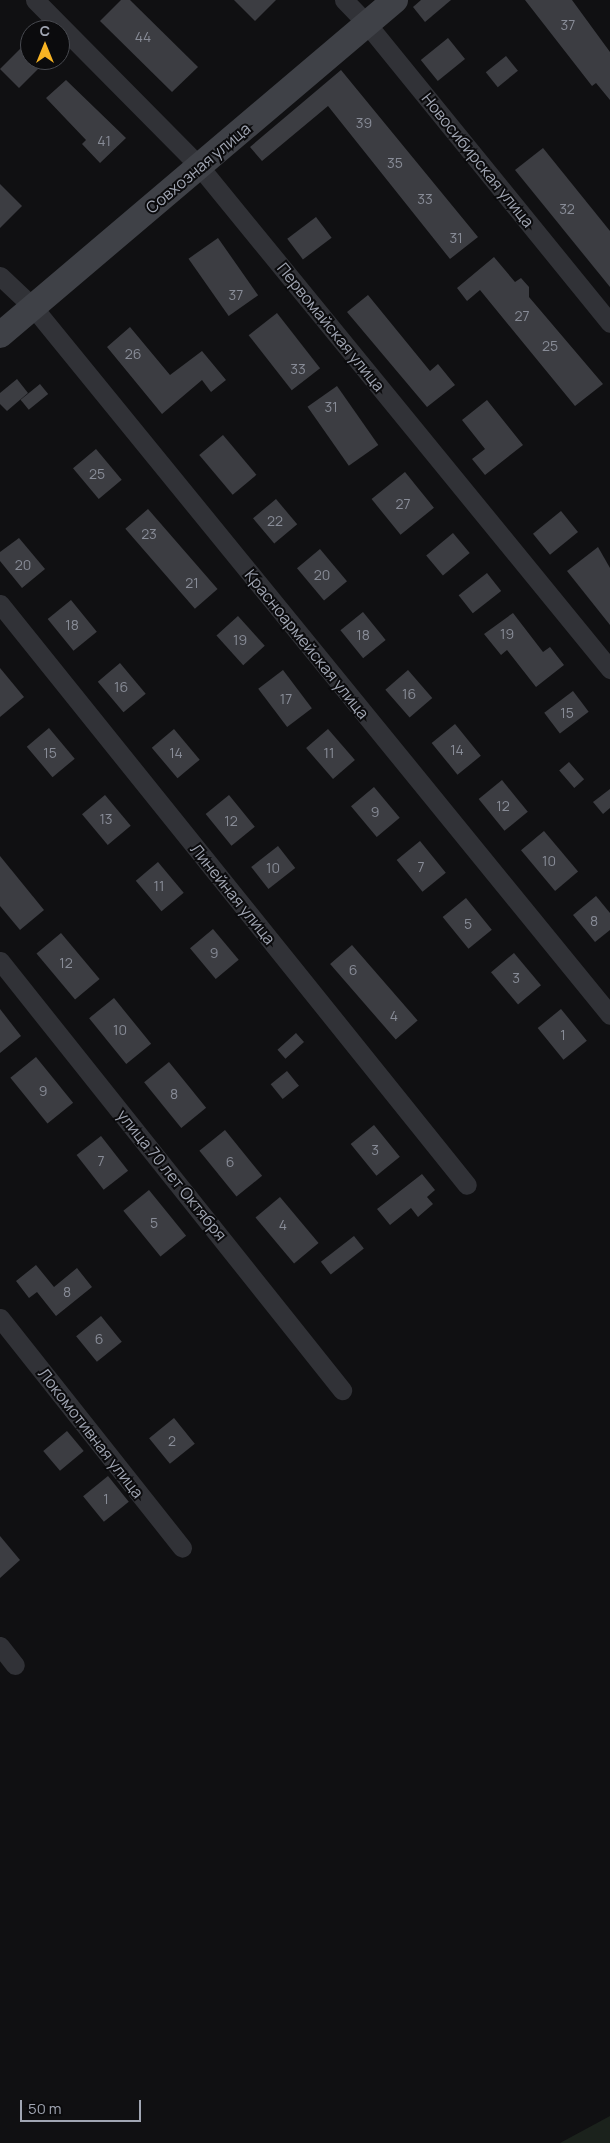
<!DOCTYPE html>
<html>
<head>
<meta charset="utf-8">
<style>
  body { margin:0 }
  #map { position:relative; width:610px; height:2143px; overflow:hidden; background:#101012; font-family:Manrope,sans-serif }
  div>[style] { position:absolute }
  .green>* { inset:0; background:#1b221c }
  .building>* { inset:0; background:#3c3d42; transform-origin:0 0 }
  .street>* { height:19px; margin:-9.5px; padding:0 9.5px; transform-origin:9.5px; border-radius:9.5px; background:#313237 }
  .secondary>* { height:26px; margin:-13px; padding:0 13px; transform-origin:13px; border-radius:13px; background:#3f4147 }
  span { translate:-50% -50%; white-space:nowrap; text-align:center; line-height:1.15; -webkit-text-stroke:4px #0b0b0d; paint-order:stroke }
  .number-label { font-size:14px; color:#888c97 }
  .number-label span { -webkit-text-stroke-width:0 }
  .street-label { font-size:16px; color:#a1a6b3 }
  .north { position:absolute; left:20px; top:20px; width:50px; height:50px; box-sizing:border-box; background:#0b0b0d; border:1px solid #47494f; border-radius:50%; rotate:0deg; font-size:14px; font-weight:700; line-height:20px; text-align:center; color:#a1a6b3 }
  .north::after { content:''; display:block; margin:auto; width:18px; height:22px; background:#f7b323; clip-path:polygon(50% 0,100% 100%,50% 72%,0 100%) }
  .scale { position:absolute; left:20px; top:2100px; width:121px; height:22px; box-sizing:border-box; border:2px solid #a1a6b3; border-top:0; padding-left:6px; font-size:15px; line-height:18px; white-space:nowrap; color:#a1a6b3; -webkit-text-stroke:4px #0b0b0d; paint-order:stroke }
</style>
</head>
<body>
<div id="map">
  <div class="green">
    <i style="clip-path:polygon(610px 2116px,610px 2143px,560px 2143px)"></i>
  </div>
  <div class="building">
    <i style="clip-path:polygon(121px 0,130px 0,198px 67px,172px 92px,100px 21px)"></i>
    <i style="clip-path:polygon(234px 0,276px 0,255px 21px)"></i>
    <i style="clip-path:polygon(421px 0,451px 0,425px 22px,413px 7px)"></i>
    <i style="clip-path:polygon(525px 0,572px 0,610px 52px,610px 100px,596px 83px,592px 86px)"></i>
    <i style="left:448px;top:38px;width:27px;height:35px;rotate:51deg"></i>
    <i style="clip-path:polygon(30px 39px,30px 60px,47px 60px,19px 88px,0 69px)"></i>
    <i style="left:506px;top:56px;width:19px;height:26px;rotate:51deg"></i>
    <i style="clip-path:polygon(341px 70px,478px 237px,450px 259px,328px 106px,262px 161px,250px 147px)"></i>
    <i style="clip-path:polygon(66px 80px,126px 138px,100px 163px,82px 144px,86px 140px,46px 98px)"></i>
    <i style="clip-path:polygon(543px 148px,610px 231px,610px 287px,515px 170px)"></i>
    <i style="clip-path:polygon(0 184px,22px 206px,0 228px)"></i>
    <i style="left:316px;top:217px;width:26px;height:36px;rotate:53deg"></i>
    <i style="left:218px;top:238px;width:70px;height:36px;rotate:55deg"></i>
    <i style="clip-path:polygon(494px 257px,515px 282px,521px 278px,529px 287px,529px 297px,603px 384px,575px 406px,480px 290px,467px 301px,457px 288px)"></i>
    <i style="clip-path:polygon(368px 295px,430px 371px,438px 364px,455px 385px,427px 407px,347px 312px)"></i>
    <i style="left:277px;top:313px;width:70px;height:36px;rotate:52deg"></i>
    <i style="clip-path:polygon(130px 327px,170px 375px,202px 351px,226px 380px,211px 392px,202px 380px,162px 414px,107px 347px)"></i>
    <i style="clip-path:polygon(17px 379px,28px 393px,7px 411px,0 404px,0 393px)"></i>
    <i style="left:40px;top:384px;width:13px;height:25px;rotate:51deg"></i>
    <i style="left:337px;top:386px;width:72px;height:36px;rotate:55deg"></i>
    <i style="clip-path:polygon(487px 400px,523px 445px,485px 475px,472px 459px,485px 449px,462px 420px)"></i>
    <i style="left:223px;top:435px;width:52px;height:31px;rotate:50deg"></i>
    <i style="left:96px;top:449px;width:40px;height:30px;rotate:50deg"></i>
    <i style="left:405px;top:472px;width:46px;height:43px;rotate:51deg"></i>
    <i style="left:276px;top:499px;width:33px;height:30px;rotate:50deg"></i>
    <i style="left:148px;top:509px;width:106px;height:30px;rotate:49deg"></i>
    <i style="left:561px;top:511px;width:27px;height:36px;rotate:51deg"></i>
    <i style="left:453px;top:533px;width:26px;height:35px;rotate:50deg"></i>
    <i style="clip-path:polygon(19px 538px,45px 569px,22px 588px,0 561px,0 552px)"></i>
    <i style="clip-path:polygon(598px 547px,610px 568px,610px 625px,567px 571px)"></i>
    <i style="left:320px;top:549px;width:42px;height:30px;rotate:50deg"></i>
    <i style="left:487px;top:573px;width:23px;height:36px;rotate:52deg"></i>
    <i style="left:71px;top:600px;width:41px;height:30px;rotate:51deg"></i>
    <i style="left:363px;top:612px;width:36px;height:29px;rotate:51deg"></i>
    <i style="clip-path:polygon(513px 613px,543px 652px,550px 647px,564px 665px,536px 687px,507px 650px,501px 655px,484px 634px)"></i>
    <i style="left:238px;top:616px;width:40px;height:29px;rotate:48deg"></i>
    <i style="left:120px;top:663px;width:40px;height:29px;rotate:50deg"></i>
    <i style="clip-path:polygon(0 668px,24px 697px,0 717px)"></i>
    <i style="left:283px;top:670px;width:48px;height:31px;rotate:53deg"></i>
    <i style="left:408px;top:670px;width:37px;height:30px;rotate:49deg"></i>
    <i style="left:573px;top:691px;width:26px;height:36px;rotate:53deg"></i>
    <i style="left:455px;top:724px;width:41px;height:30px;rotate:51deg"></i>
    <i style="left:49px;top:728px;width:40px;height:29px;rotate:50deg"></i>
    <i style="left:174px;top:729px;width:40px;height:29px;rotate:50deg"></i>
    <i style="left:328px;top:729px;width:41px;height:29px;rotate:49deg"></i>
    <i style="left:569px;top:762px;width:23px;height:13px;rotate:49deg"></i>
    <i style="left:502px;top:780px;width:41px;height:30px;rotate:51deg"></i>
    <i style="left:374px;top:787px;width:40px;height:30px;rotate:50deg"></i>
    <i style="clip-path:polygon(610px 789px,610px 808px,603px 814px,593px 802px)"></i>
    <i style="left:105px;top:795px;width:40px;height:30px;rotate:50deg"></i>
    <i style="left:229px;top:795px;width:41px;height:30px;rotate:51deg"></i>
    <i style="left:544px;top:831px;width:53px;height:30px;rotate:50deg"></i>
    <i style="left:420px;top:841px;width:41px;height:30px;rotate:51deg"></i>
    <i style="left:278px;top:846px;width:28px;height:34px;rotate:52deg"></i>
    <i style="clip-path:polygon(0 856px,44px 910px,20px 930px,0 906px)"></i>
    <i style="left:158px;top:862px;width:40px;height:29px;rotate:50deg"></i>
    <i style="clip-path:polygon(596px 896px,610px 913px,610px 930px,595px 942px,573px 915px)"></i>
    <i style="left:466px;top:898px;width:41px;height:30px;rotate:51deg"></i>
    <i style="left:213px;top:929px;width:40px;height:30px;rotate:50deg"></i>
    <i style="left:61px;top:933px;width:60px;height:32px;rotate:50deg"></i>
    <i style="left:352px;top:945px;width:100px;height:29px;rotate:49deg"></i>
    <i style="left:514px;top:953px;width:42px;height:30px;rotate:50deg"></i>
    <i style="left:114px;top:998px;width:59px;height:32px;rotate:51deg"></i>
    <i style="clip-path:polygon(0 1009px,21px 1036px,0 1053px)"></i>
    <i style="left:561px;top:1009px;width:41px;height:30px;rotate:51deg"></i>
    <i style="left:296px;top:1033px;width:12px;height:25px;rotate:48deg"></i>
    <i style="left:36px;top:1057px;width:59px;height:33px;rotate:51deg"></i>
    <i style="left:169px;top:1062px;width:59px;height:32px;rotate:51deg"></i>
    <i style="left:287px;top:1071px;width:19px;height:21px;rotate:51deg"></i>
    <i style="left:374px;top:1125px;width:41px;height:30px;rotate:51deg"></i>
    <i style="left:225px;top:1130px;width:59px;height:33px;rotate:51deg"></i>
    <i style="left:101px;top:1136px;width:44px;height:31px;rotate:52deg"></i>
    <i style="clip-path:polygon(422px 1174px,435px 1190px,427px 1197px,433px 1204px,418px 1217px,411px 1208px,390px 1225px,377px 1209px)"></i>
    <i style="left:149px;top:1190px;width:59px;height:33px;rotate:51deg"></i>
    <i style="left:280px;top:1197px;width:60px;height:32px;rotate:50deg"></i>
    <i style="left:354px;top:1236px;width:16px;height:42px;rotate:52deg"></i>
    <i style="clip-path:polygon(36px 1265px,54px 1287px,77px 1268px,92px 1287px,56px 1316px,37px 1292px,29px 1298px,16px 1281px)"></i>
    <i style="left:101px;top:1316px;width:33px;height:32px;rotate:51deg"></i>
    <i style="left:174px;top:1418px;width:33px;height:32px;rotate:51deg"></i>
    <i style="left:67px;top:1431px;width:26px;height:31px;rotate:50deg"></i>
    <i style="left:108px;top:1476px;width:33px;height:32px;rotate:51deg"></i>
    <i style="clip-path:polygon(0 1536px,20px 1560px,0 1578px)"></i>
  </div>
  <div class="street">
    <i style="left:35px;top:0;width:233px;rotate:45.3deg"></i>
    <i style="left:199px;top:166px;width:650px;rotate:50.75deg"></i>
    <i style="left:344px;top:0;width:33px;rotate:46deg"></i>
    <i style="left:367px;top:24px;width:385px;rotate:50.9deg"></i>
    <i style="left:0;top:276px;width:45px;rotate:43.2deg"></i>
    <i style="left:33px;top:307px;width:913px;rotate:50.82deg"></i>
    <i style="left:0;top:604px;width:745px;rotate:51.21deg"></i>
    <i style="left:0;top:961px;width:549px;rotate:51.44deg"></i>
    <i style="left:0;top:1318px;width:293px;rotate:51.6deg"></i>
    <i style="left:0;top:1646px;width:24px;rotate:52deg"></i>
  </div>
  <div class="secondary">
    <i style="left:0;top:335px;width:518px;rotate:-40.3deg"></i>
  </div>
  <div class="number-label">
    <span style="left:568px;top:25px">37</span>
    <span style="left:143px;top:37px">44</span>
    <span style="left:364px;top:123px">39</span>
    <span style="left:104px;top:141px">41</span>
    <span style="left:395px;top:163px">35</span>
    <span style="left:425px;top:199px">33</span>
    <span style="left:567px;top:209px">32</span>
    <span style="left:456px;top:238px">31</span>
    <span style="left:236px;top:295px">37</span>
    <span style="left:522px;top:316px">27</span>
    <span style="left:550px;top:346px">25</span>
    <span style="left:133px;top:354px">26</span>
    <span style="left:298px;top:369px">33</span>
    <span style="left:331px;top:407px">31</span>
    <span style="left:97px;top:474px">25</span>
    <span style="left:403px;top:504px">27</span>
    <span style="left:275px;top:521px">22</span>
    <span style="left:149px;top:534px">23</span>
    <span style="left:23px;top:565px">20</span>
    <span style="left:322px;top:575px">20</span>
    <span style="left:192px;top:583px">21</span>
    <span style="left:72px;top:625px">18</span>
    <span style="left:507px;top:634px">19</span>
    <span style="left:363px;top:635px">18</span>
    <span style="left:240px;top:640px">19</span>
    <span style="left:121px;top:687px">16</span>
    <span style="left:409px;top:694px">16</span>
    <span style="left:286px;top:699px">17</span>
    <span style="left:567px;top:713px">15</span>
    <span style="left:457px;top:750px">14</span>
    <span style="left:50px;top:753px">15</span>
    <span style="left:176px;top:753px">14</span>
    <span style="left:329px;top:753px">11</span>
    <span style="left:503px;top:806px">12</span>
    <span style="left:375px;top:812px">9</span>
    <span style="left:106px;top:819px">13</span>
    <span style="left:231px;top:821px">12</span>
    <span style="left:549px;top:861px">10</span>
    <span style="left:421px;top:867px">7</span>
    <span style="left:273px;top:868px">10</span>
    <span style="left:159px;top:886px">11</span>
    <span style="left:594px;top:921px">8</span>
    <span style="left:468px;top:924px">5</span>
    <span style="left:214px;top:953px">9</span>
    <span style="left:66px;top:963px">12</span>
    <span style="left:353px;top:970px">6</span>
    <span style="left:516px;top:978px">3</span>
    <span style="left:394px;top:1016px">4</span>
    <span style="left:120px;top:1030px">10</span>
    <span style="left:563px;top:1035px">1</span>
    <span style="left:43px;top:1091px">9</span>
    <span style="left:174px;top:1094px">8</span>
    <span style="left:375px;top:1150px">3</span>
    <span style="left:101px;top:1161px">7</span>
    <span style="left:230px;top:1162px">6</span>
    <span style="left:154px;top:1223px">5</span>
    <span style="left:283px;top:1225px">4</span>
    <span style="left:67px;top:1292px">8</span>
    <span style="left:99px;top:1339px">6</span>
    <span style="left:172px;top:1441px">2</span>
    <span style="left:106px;top:1499px">1</span>
  </div>
  <div class="street-label">
    <span style="left:478px;top:160px;rotate:51deg">Новосибирская улица</span>
    <span style="left:198px;top:168px;rotate:-40deg">Совхозная улица</span>
    <span style="left:331px;top:327px;rotate:51deg">Первомайская улица</span>
    <span style="left:307px;top:644px;rotate:51deg">Красноармейская улица</span>
    <span style="left:233px;top:894px;rotate:51deg">Линейная улица</span>
    <span style="left:172px;top:1175px;rotate:51deg">улица 70 лет Октября</span>
    <span style="left:91px;top:1433px;rotate:52deg">Локомотивная улица</span>
  </div>
  <div class="north">С</div>
  <div class="scale">50 m</div>
</div>
</body>
</html>
